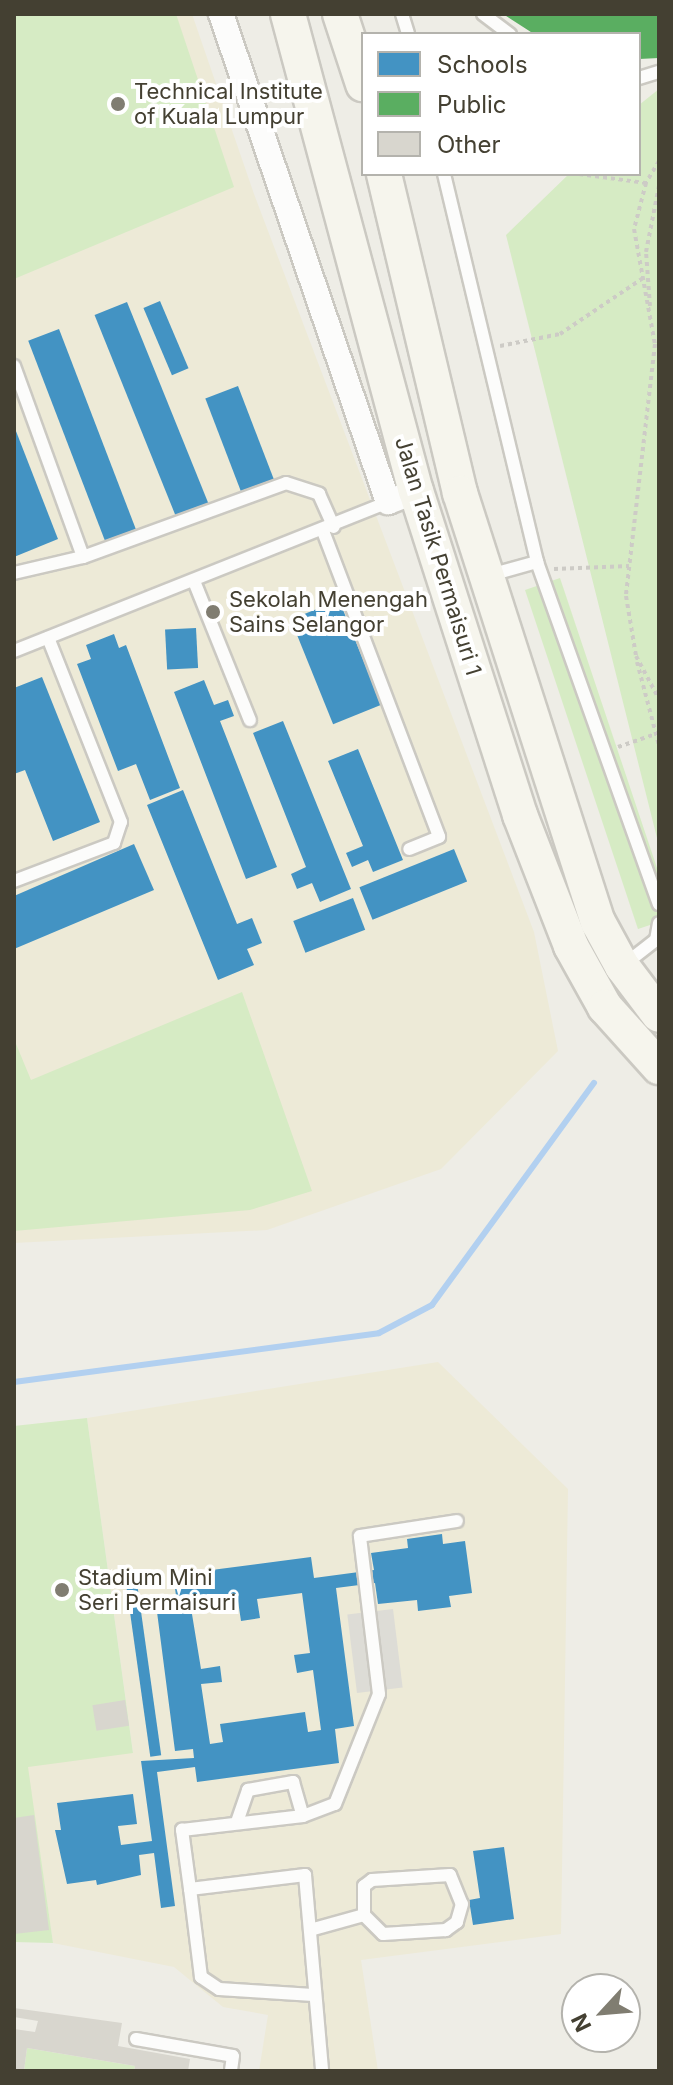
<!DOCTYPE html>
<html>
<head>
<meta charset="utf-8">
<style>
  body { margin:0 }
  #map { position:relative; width:673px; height:2085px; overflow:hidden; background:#eeede6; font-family:Inter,sans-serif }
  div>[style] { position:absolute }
  .education>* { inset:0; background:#edead7 }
  .green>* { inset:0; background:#d6ebc4 }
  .parking>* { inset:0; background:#dddcd6; transform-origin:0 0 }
  .schools>* { inset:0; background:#4393c3; transform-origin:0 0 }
  .public>* { inset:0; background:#5aae61 }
  .stream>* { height:6px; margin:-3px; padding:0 3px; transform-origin:3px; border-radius:3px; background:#b2d0f0 }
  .building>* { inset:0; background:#d8d6ce; transform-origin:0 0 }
  .path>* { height:4px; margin-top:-2px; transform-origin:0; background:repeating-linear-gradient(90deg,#cdcbc6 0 4px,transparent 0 8px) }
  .roads { filter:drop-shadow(2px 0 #cbc9c2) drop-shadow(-2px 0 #cbc9c2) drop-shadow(0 2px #cbc9c2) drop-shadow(0 -2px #cbc9c2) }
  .lane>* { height:12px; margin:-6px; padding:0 6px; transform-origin:6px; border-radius:6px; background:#fcfcfb }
  .street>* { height:24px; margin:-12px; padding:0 12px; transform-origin:12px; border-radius:12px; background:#fcfcfb }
  .secondary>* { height:34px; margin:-17px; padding:0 17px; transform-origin:17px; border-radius:17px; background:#f6f5ed }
  .dots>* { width:22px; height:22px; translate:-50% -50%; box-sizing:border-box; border:4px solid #fff; border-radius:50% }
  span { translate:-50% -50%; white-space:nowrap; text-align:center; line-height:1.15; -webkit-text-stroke:8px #fff; paint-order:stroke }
  .poi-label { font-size:22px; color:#444032 }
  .left { translate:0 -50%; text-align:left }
  .street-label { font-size:22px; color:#444032 }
  .frame { position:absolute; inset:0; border:16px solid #444032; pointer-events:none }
  .legend { position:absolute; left:361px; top:32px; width:280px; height:144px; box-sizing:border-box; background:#fff; border:2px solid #b4b3ad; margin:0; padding:10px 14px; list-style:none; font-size:24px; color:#444032 }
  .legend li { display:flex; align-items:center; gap:16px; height:40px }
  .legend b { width:40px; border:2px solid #b4b3ad }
  .north { position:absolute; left:561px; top:1973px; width:80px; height:80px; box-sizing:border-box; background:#fff; border:2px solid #b4b3ad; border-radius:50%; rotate:244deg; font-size:22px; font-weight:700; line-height:32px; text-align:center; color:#444032 }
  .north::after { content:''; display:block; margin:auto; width:28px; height:36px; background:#807d71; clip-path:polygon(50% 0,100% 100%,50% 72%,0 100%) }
</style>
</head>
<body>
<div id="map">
  <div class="education">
    <i style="clip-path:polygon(14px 14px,192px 14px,254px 194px,534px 932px,558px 1051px,441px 1169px,267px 1230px,14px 1243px)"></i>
    <i style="clip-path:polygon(438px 1362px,568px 1489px,561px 1934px,361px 1960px,378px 2071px,259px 2071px,268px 2015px,223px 2007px,174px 1967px,53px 1943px,27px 1766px,133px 1752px,87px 1418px)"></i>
  </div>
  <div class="green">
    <i style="clip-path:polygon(14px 14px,176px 14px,234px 187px,14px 279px)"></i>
    <i style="clip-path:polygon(659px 89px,659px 846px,506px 235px,569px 174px,639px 174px,639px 105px)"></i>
    <i style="clip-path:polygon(560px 578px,659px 874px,659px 922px,638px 929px,525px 590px)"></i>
    <i style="clip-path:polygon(242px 992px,312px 1191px,250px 1210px,14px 1231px,14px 1039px,31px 1080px)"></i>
    <i style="clip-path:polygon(87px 1418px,133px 1753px,28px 1767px,53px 1943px,14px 1942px,14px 1426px)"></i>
    <i style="clip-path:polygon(27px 2048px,135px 2066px,134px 2071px,24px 2071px)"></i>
  </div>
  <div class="parking">
    <i style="left:393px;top:1609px;width:79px;height:46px;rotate:83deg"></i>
  </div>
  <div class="schools">
    <i style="left:160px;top:301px;width:73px;height:18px;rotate:67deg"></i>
    <i style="left:127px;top:302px;width:219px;height:35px;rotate:68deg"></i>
    <i style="left:59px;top:329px;width:218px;height:33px;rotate:69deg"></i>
    <i style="left:238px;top:386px;width:100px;height:35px;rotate:69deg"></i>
    <i style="clip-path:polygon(14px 426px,58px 539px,14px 557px)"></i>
    <i style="left:339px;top:600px;width:113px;height:52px;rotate:68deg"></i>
    <i style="left:196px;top:628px;width:40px;height:31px;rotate:87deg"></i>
    <i style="clip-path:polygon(114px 634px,119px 648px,126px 645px,180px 788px,150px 800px,136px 764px,118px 771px,77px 664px,91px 659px,86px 645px)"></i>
    <i style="clip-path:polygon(42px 677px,100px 822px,53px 841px,25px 770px,14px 774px,14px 688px)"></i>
    <i style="clip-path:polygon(204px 680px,214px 705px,228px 700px,234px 716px,220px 721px,277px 867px,246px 879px,174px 692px)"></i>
    <i style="clip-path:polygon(283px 721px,351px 889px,320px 902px,312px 883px,297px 889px,291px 874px,306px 867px,253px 733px)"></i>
    <i style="clip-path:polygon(358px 749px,403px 860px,373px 872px,368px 860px,352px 867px,346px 853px,363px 846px,328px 761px)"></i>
    <i style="clip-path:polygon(183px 790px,237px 924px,252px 918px,262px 943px,247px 949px,254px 965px,218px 980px,147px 805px)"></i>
    <i style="clip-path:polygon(134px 844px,154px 890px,14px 949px,14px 896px)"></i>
    <i style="left:454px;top:849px;width:35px;height:102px;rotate:68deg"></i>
    <i style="left:353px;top:898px;width:34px;height:64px;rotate:69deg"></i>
    <i style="clip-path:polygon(evenodd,442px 1534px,443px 1544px,465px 1541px,472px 1593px,449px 1596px,451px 1607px,418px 1611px,417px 1600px,378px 1604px,375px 1583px,336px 1588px,354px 1726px,335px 1729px,339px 1763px,197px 1782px,195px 1767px,157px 1772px,175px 1906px,161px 1908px,154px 1853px,139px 1855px,141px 1875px,97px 1885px,96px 1880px,67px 1884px,55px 1830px,61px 1830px,57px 1803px,133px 1794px,137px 1824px,118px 1826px,121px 1845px,152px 1841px,141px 1761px,194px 1758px,193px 1749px,175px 1751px,157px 1612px,178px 1609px,173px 1575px,311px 1557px,314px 1578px,374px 1570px,371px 1553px,408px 1548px,407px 1539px,442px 1534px,302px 1593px,310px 1653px,294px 1655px,297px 1673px,313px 1670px,321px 1730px,308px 1732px,305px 1712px,220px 1724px,223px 1742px,210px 1744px,201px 1684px,222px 1682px,220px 1666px,201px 1669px,191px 1608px,238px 1601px,241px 1621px,260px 1618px,257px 1599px,302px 1593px)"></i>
    <i style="left:137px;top:1583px;width:174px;height:11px;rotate:82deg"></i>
    <i style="clip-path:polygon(504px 1847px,514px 1919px,473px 1925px,469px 1900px,480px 1898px,473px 1851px)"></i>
  </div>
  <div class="public">
    <i style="clip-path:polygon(503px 14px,659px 14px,659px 58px,639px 59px,639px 34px,534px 34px)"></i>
  </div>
  <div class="stream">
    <i style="left:14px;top:1382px;width:368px;rotate:-7.6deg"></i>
    <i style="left:379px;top:1333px;width:60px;rotate:-27.8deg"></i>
    <i style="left:432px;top:1305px;width:275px;rotate:-53.9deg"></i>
  </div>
  <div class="building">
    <i style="left:125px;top:1700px;width:26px;height:33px;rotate:81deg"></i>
    <i style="clip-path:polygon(34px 1815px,49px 1930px,14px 1934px,14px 1818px)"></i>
    <i style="clip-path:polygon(14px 2008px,122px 2023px,118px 2046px,190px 2059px,188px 2071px,134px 2071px,135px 2066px,27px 2048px,24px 2071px,14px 2071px,14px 2029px,35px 2032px,38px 2021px,14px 2017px)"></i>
  </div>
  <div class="path">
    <i style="left:659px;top:161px;width:26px;rotate:121deg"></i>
    <i style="left:646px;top:183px;width:48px;rotate:104.6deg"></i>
    <i style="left:634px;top:229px;width:117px;rotate:79.7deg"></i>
    <i style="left:655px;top:344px;width:254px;rotate:96.6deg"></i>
    <i style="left:626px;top:596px;width:61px;rotate:80.5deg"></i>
    <i style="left:636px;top:656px;width:49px;rotate:61.9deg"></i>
    <i style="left:579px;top:174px;width:68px;rotate:7.7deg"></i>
    <i style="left:650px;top:306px;width:54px;rotate:-94.2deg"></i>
    <i style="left:646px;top:252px;width:67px;rotate:-78.9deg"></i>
    <i style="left:500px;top:346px;width:61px;rotate:-11.3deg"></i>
    <i style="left:560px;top:334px;width:100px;rotate:-34deg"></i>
    <i style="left:554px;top:569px;width:75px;rotate:-2.3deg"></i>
    <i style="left:637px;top:662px;width:86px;rotate:75.2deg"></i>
    <i style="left:618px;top:747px;width:37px;rotate:-19deg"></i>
  </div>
  <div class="roads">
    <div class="lane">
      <i style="left:402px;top:14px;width:21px;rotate:73deg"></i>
      <i style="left:483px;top:14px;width:34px;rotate:37deg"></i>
      <i style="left:639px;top:78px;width:21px;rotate:-17deg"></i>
      <i style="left:444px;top:174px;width:399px;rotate:76.5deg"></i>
      <i style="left:537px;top:562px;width:363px;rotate:70.4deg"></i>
      <i style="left:14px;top:366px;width:203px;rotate:70.1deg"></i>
      <i style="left:83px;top:557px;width:216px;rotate:-20deg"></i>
      <i style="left:286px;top:483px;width:35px;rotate:18deg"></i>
      <i style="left:319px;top:494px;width:36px;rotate:66deg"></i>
      <i style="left:323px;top:531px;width:327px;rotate:69.2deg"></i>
      <i style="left:439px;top:837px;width:32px;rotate:158deg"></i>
      <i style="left:14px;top:573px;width:71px;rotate:-13.1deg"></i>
      <i style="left:490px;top:575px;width:49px;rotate:-15.5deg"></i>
      <i style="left:194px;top:581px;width:150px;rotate:68.1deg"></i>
      <i style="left:14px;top:651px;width:403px;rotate:-21.7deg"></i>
      <i style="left:14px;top:881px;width:107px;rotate:-20.8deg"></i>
      <i style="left:114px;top:843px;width:22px;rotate:-72deg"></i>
      <i style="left:121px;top:822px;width:198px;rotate:-111.6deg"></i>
      <i style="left:625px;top:964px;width:39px;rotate:-38deg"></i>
      <i style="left:656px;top:940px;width:17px;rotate:-80deg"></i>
      <i style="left:237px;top:1822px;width:34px;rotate:-71deg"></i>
      <i style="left:248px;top:1790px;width:46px;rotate:-10.1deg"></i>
      <i style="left:293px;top:1782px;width:35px;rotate:74deg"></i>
      <i style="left:450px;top:1875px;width:31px;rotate:68deg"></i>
      <i style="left:462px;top:1904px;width:19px;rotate:106deg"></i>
      <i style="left:457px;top:1922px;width:14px;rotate:144deg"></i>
      <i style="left:446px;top:1930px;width:63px;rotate:176.4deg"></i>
      <i style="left:383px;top:1934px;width:27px;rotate:-135deg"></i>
      <i style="left:364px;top:1915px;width:29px;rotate:-90deg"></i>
      <i style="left:364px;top:1886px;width:10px;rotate:-37deg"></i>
      <i style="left:372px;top:1880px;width:78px;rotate:-3.7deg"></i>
      <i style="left:190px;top:1889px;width:60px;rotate:-97.7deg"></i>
      <i style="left:182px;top:1830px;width:122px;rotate:-6.6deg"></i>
      <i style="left:303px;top:1816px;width:34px;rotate:-21deg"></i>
      <i style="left:335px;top:1804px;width:118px;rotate:-68.2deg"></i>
      <i style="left:379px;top:1694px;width:159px;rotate:-96.9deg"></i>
      <i style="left:360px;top:1536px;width:98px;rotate:-8.8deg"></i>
      <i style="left:310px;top:1930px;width:56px;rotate:-15.5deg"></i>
      <i style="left:313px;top:1995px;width:94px;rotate:-176.3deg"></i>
      <i style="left:219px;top:1989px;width:22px;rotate:-146deg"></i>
      <i style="left:201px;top:1977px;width:89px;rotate:-97.1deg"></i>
      <i style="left:190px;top:1889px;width:116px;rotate:-6.9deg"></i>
      <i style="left:305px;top:1875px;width:197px;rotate:85deg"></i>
      <i style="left:136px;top:2039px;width:98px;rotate:9.9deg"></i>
      <i style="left:233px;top:2056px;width:15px;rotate:98deg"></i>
    </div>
    <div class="street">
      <i style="left:221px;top:14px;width:516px;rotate:71.11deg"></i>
      <i style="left:388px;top:502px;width:30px;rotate:-21deg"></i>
    </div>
    <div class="secondary">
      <i style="left:288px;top:14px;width:494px;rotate:75deg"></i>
      <i style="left:416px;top:491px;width:340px;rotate:72.2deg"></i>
      <i style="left:520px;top:815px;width:141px;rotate:68.7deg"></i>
      <i style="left:571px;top:946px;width:70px;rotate:60.9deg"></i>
      <i style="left:605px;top:1007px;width:81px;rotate:48deg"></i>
      <i style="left:340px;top:14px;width:74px;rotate:71.8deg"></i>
      <i style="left:384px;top:174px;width:328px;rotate:76.6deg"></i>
      <i style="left:460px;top:493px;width:451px;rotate:72.2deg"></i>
      <i style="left:598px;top:922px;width:50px;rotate:61.4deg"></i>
      <i style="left:622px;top:966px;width:61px;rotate:52.9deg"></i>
    </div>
  </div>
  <div class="dots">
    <i style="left:118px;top:104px;background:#807d71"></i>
    <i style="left:213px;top:612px;background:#807d71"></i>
    <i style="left:62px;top:1590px;background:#807d71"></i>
  </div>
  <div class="poi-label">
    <span class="left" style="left:134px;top:104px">Technical Institute<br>of Kuala Lumpur</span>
    <span class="left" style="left:229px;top:612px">Sekolah Menengah<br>Sains Selangor</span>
    <span class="left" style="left:78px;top:1590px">Stadium Mini<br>Seri Permaisuri</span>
  </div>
  <div class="street-label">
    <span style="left:438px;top:556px;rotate:73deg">Jalan Tasik Permaisuri 1</span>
  </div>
  <div class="frame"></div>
  <ul class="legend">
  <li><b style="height:22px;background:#4393c3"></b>Schools</li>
  <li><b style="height:22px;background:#5aae61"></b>Public</li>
  <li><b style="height:22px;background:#d8d6ce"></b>Other</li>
  </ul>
  <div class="north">N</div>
</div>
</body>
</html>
